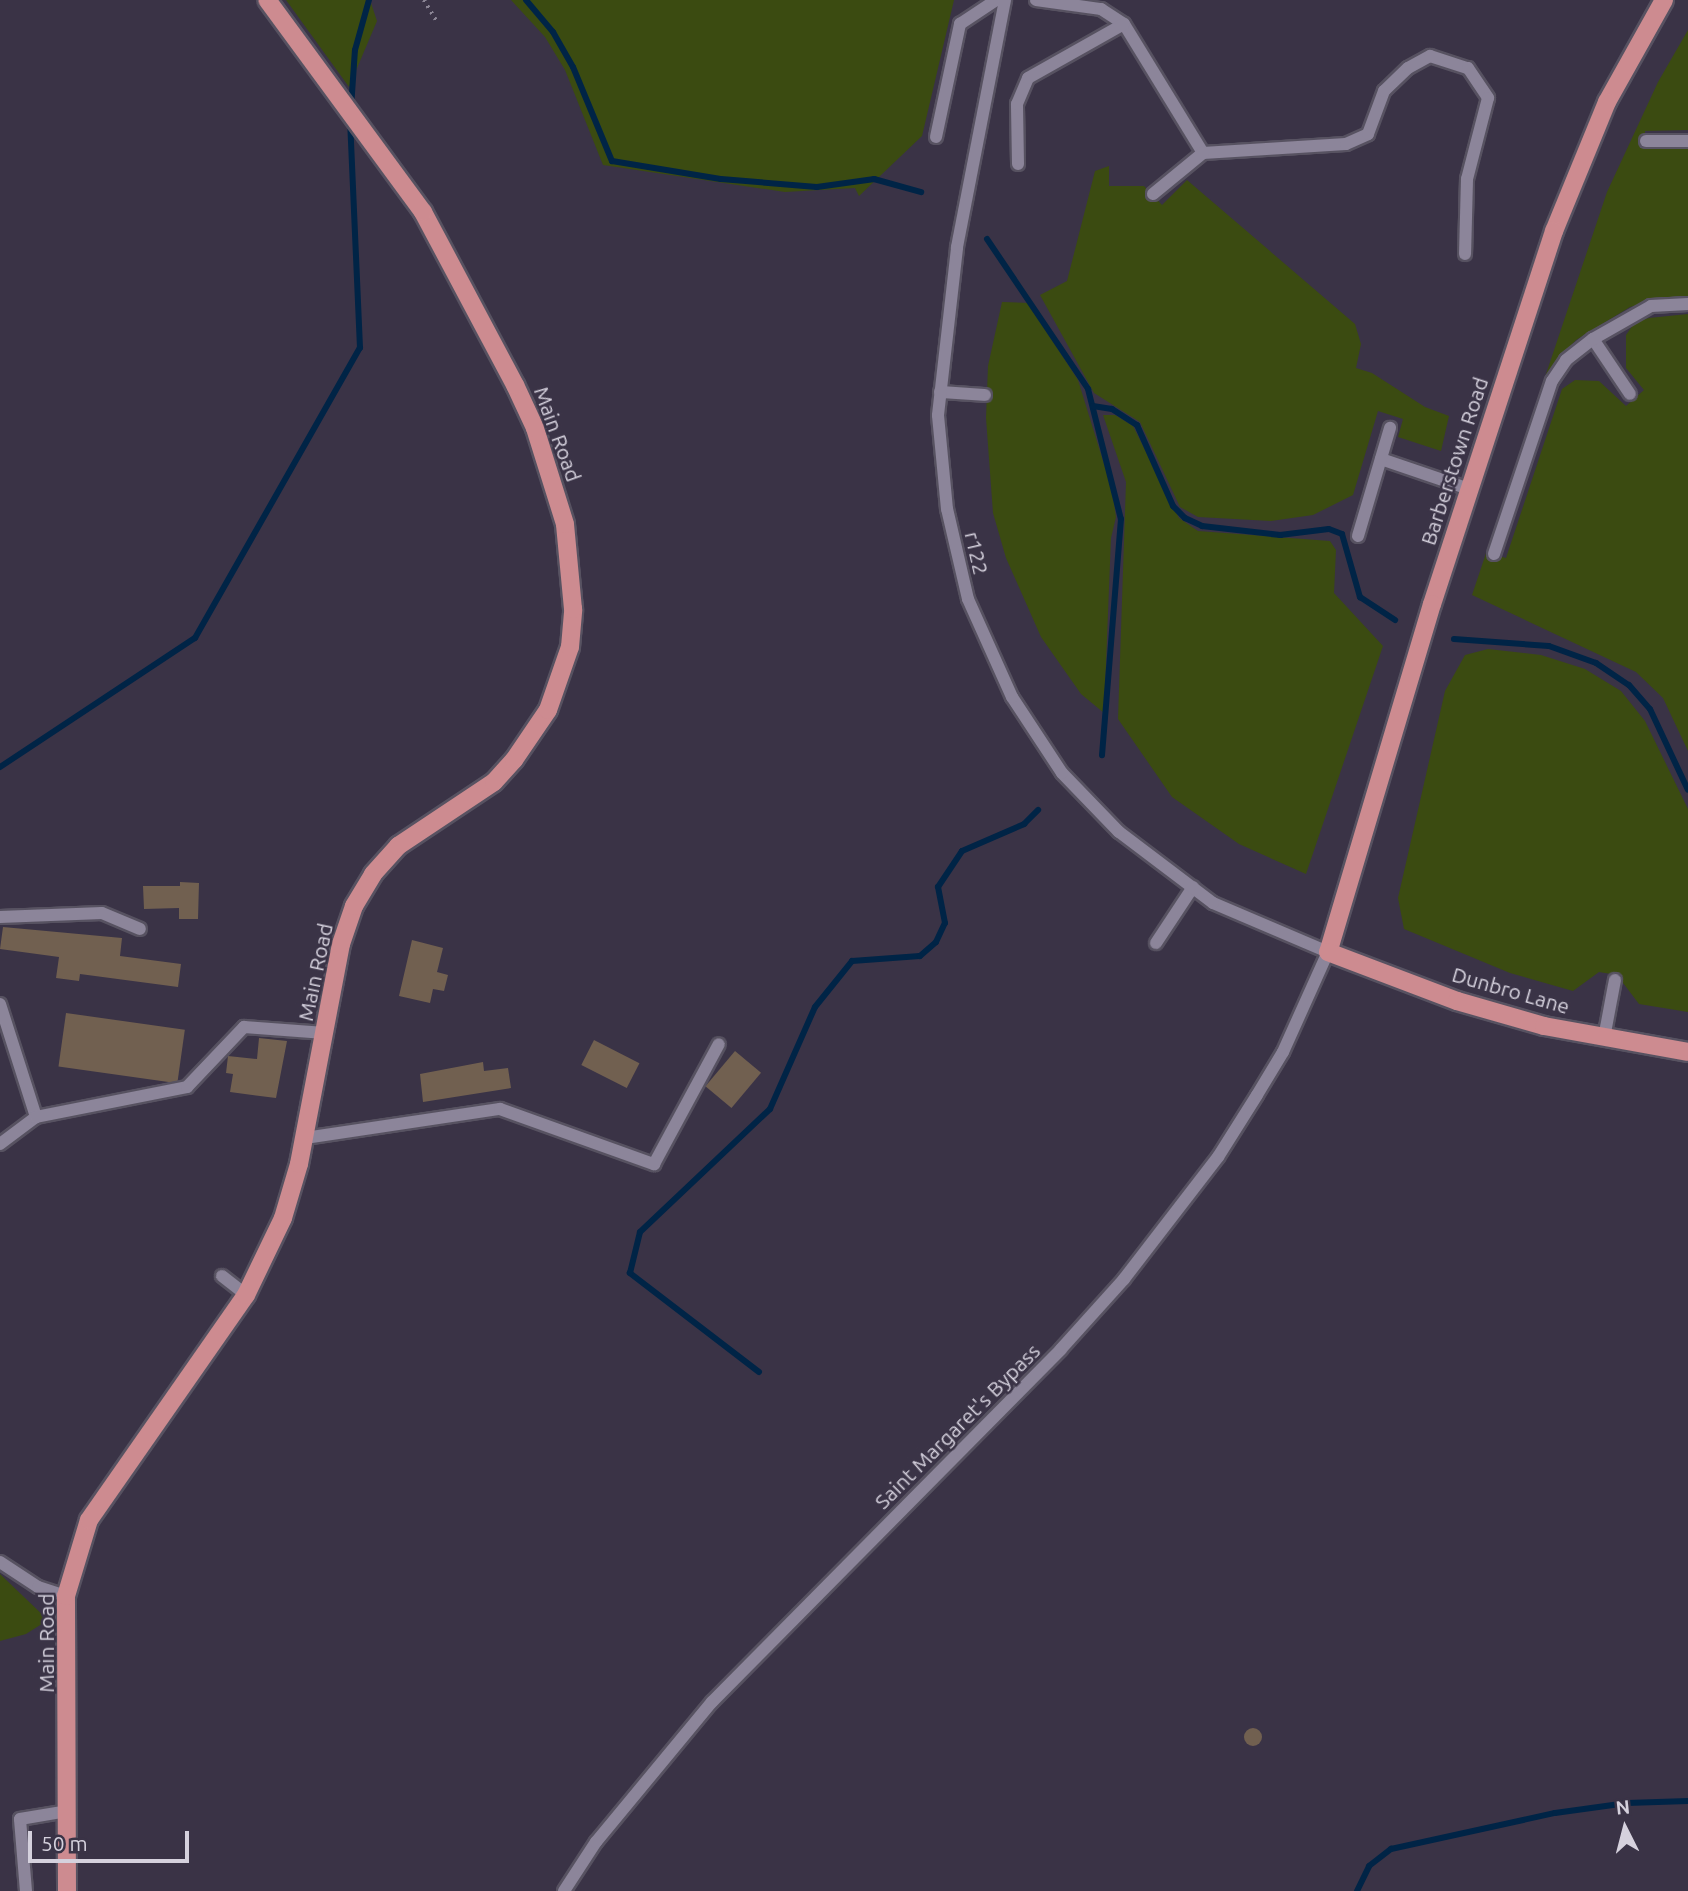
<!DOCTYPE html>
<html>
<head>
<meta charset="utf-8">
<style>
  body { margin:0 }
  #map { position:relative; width:1688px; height:1891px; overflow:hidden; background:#3a3346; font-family:Ubuntu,sans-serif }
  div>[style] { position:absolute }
  .green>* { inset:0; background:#3b4b11 }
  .stream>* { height:6px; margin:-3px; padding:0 3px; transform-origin:3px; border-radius:3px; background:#002446 }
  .building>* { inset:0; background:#716050; transform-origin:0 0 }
  .round { border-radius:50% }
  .path>* { height:3.5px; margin-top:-1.75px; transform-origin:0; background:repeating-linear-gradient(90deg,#8b8595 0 2px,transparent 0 7px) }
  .roads { filter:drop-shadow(2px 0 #575261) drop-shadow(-2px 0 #575261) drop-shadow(0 2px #575261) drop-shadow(0 -2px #575261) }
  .minor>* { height:12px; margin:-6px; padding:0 6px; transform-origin:6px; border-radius:6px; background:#8c859a }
  .major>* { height:18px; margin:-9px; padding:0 9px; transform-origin:9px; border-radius:9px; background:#cd8b90 }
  span { translate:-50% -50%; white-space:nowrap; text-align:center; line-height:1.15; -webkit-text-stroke:5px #3a3346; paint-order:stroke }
  .street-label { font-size:21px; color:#d5d1dd }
  .north { position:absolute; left:1590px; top:1793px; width:70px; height:70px; -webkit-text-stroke:5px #3a3346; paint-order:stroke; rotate:354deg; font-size:19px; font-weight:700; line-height:28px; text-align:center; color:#d5d1dd }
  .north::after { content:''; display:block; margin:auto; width:24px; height:32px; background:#d5d1dd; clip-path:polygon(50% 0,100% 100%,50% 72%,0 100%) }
  .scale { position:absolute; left:28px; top:1831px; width:161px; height:32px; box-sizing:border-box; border:4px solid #d5d1dd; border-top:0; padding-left:9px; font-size:21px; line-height:24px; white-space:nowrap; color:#d5d1dd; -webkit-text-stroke:5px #3a3346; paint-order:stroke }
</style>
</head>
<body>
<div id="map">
  <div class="green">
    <i style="clip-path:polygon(286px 0,370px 0,377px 21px,349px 87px)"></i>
    <i style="clip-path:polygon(511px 0,954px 0,922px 136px,859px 196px,855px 188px,785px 192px,603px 165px,565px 70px,545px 37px)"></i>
    <i style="clip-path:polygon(1688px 30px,1688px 130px,1645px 131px,1645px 145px,1688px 145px,1688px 299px,1661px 299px,1630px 307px,1576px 340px,1563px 354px,1492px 554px,1506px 558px,1562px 389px,1575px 380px,1599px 381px,1626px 406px,1644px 390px,1626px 368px,1626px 335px,1635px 322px,1649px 318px,1688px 314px,1688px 751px,1663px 698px,1636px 672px,1472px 595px,1607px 192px,1658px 82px)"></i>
    <i style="clip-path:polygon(1109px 166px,1109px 186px,1144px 186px,1162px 205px,1187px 180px,1355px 324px,1361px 344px,1356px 368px,1372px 373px,1425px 407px,1449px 416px,1441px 451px,1398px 437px,1403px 419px,1378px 411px,1353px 495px,1313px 515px,1271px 521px,1198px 517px,1180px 507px,1140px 422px,1094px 393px,1040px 295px,1067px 281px,1095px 171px)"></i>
    <i style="clip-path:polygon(1002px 302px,1028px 303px,1078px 380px,1112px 490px,1116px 517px,1111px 538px,1104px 713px,1081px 694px,1041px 637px,1006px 558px,993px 513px,986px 418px,988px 366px)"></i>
    <i style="clip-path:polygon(1103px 415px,1115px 415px,1133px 426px,1179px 518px,1198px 531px,1330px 541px,1336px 550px,1334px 593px,1383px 646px,1306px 874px,1239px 844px,1172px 797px,1118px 719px,1126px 482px)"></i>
    <i style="clip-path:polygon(1488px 649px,1541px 655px,1585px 669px,1621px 691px,1645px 721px,1688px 809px,1688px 1012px,1639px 1004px,1617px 975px,1599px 972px,1573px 991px,1510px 973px,1404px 929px,1398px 898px,1445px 691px,1465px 655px)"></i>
    <i style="clip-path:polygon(0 1574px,48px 1620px,26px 1634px,0 1641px)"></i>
  </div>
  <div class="stream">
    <i style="left:526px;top:0;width:42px;rotate:49.8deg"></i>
    <i style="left:553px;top:32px;width:40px;rotate:60.3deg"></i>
    <i style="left:573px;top:67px;width:102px;rotate:67.5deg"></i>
    <i style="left:612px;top:161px;width:110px;rotate:9.4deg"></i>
    <i style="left:721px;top:179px;width:96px;rotate:4.8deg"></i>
    <i style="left:817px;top:187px;width:58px;rotate:-8deg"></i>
    <i style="left:874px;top:179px;width:49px;rotate:15.5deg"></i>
    <i style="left:351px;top:108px;width:58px;rotate:-86.1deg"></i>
    <i style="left:355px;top:50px;width:52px;rotate:-74.4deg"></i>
    <i style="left:987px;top:239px;width:181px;rotate:56deg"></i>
    <i style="left:1088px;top:389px;width:134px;rotate:75.8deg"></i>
    <i style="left:1121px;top:519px;width:237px;rotate:94.6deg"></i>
    <i style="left:1093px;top:406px;width:19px;rotate:9deg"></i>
    <i style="left:1112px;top:409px;width:30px;rotate:33deg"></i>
    <i style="left:1137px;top:425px;width:89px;rotate:66deg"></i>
    <i style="left:1173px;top:506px;width:17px;rotate:45deg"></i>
    <i style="left:1185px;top:518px;width:19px;rotate:25deg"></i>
    <i style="left:1202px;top:526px;width:79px;rotate:6.6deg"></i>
    <i style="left:1280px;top:535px;width:49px;rotate:-7deg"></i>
    <i style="left:1329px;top:529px;width:14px;rotate:21deg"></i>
    <i style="left:1342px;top:534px;width:66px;rotate:74.1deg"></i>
    <i style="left:1360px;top:597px;width:42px;rotate:33.3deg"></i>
    <i style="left:1454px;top:639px;width:95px;rotate:4.2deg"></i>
    <i style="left:1549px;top:646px;width:50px;rotate:19.9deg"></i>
    <i style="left:1596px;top:663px;width:40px;rotate:34deg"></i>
    <i style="left:1629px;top:685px;width:32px;rotate:49deg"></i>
    <i style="left:1650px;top:709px;width:89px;rotate:64.9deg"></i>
    <i style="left:0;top:767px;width:234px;rotate:-33.5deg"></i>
    <i style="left:195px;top:638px;width:334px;rotate:-60.4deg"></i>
    <i style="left:360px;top:348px;width:229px;rotate:-92.5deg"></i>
    <i style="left:759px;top:1372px;width:163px;rotate:-142.5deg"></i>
    <i style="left:630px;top:1273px;width:42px;rotate:-76.3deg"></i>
    <i style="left:640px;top:1232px;width:179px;rotate:-43.4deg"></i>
    <i style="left:770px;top:1109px;width:111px;rotate:-66.2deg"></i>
    <i style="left:815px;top:1007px;width:59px;rotate:-51.2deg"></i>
    <i style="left:852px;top:961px;width:68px;rotate:-4.2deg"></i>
    <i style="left:920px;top:956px;width:21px;rotate:-41deg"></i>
    <i style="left:936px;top:942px;width:21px;rotate:-65deg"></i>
    <i style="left:945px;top:923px;width:37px;rotate:-101deg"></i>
    <i style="left:938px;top:887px;width:43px;rotate:-56.3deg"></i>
    <i style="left:962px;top:851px;width:68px;rotate:-23.5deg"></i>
    <i style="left:1024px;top:824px;width:20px;rotate:-45deg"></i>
    <i style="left:1357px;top:1891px;width:28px;rotate:-64deg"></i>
    <i style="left:1369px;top:1866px;width:28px;rotate:-38deg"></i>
    <i style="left:1391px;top:1849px;width:168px;rotate:-12.4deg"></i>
    <i style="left:1555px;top:1813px;width:73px;rotate:-7.9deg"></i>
    <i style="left:1627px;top:1803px;width:61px;rotate:-1.9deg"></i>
  </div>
  <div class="building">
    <i style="clip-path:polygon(180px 882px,199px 883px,198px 919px,179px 919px,179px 908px,144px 909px,143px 886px,180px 886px)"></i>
    <i style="clip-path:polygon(3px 927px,122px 938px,120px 956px,181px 964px,178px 987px,80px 974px,79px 981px,56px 978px,59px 957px,0 949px)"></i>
    <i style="clip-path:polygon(412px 940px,443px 948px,437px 972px,448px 975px,444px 991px,433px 989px,430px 1003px,399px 996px)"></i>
    <i style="left:66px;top:1013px;width:120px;height:54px;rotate:8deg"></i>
    <i style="clip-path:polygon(259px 1038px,287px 1041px,276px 1098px,230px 1092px,233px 1074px,226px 1073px,228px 1056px,257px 1059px)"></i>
    <i style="left:594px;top:1040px;width:51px;height:28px;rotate:27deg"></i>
    <i style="left:735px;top:1051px;width:34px;height:46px;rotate:40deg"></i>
    <i style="clip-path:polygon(483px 1062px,484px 1071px,508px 1068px,511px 1088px,423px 1102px,420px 1074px)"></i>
    <i class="round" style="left:1244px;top:1728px;width:18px;height:18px"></i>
  </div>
  <div class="path">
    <i style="left:424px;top:0;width:27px;rotate:59deg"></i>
  </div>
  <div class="roads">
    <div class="minor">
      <i style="left:1036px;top:0;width:66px;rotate:7.9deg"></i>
      <i style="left:1101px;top:9px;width:27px;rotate:33deg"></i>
      <i style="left:1124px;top:24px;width:151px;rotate:58.5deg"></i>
      <i style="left:1203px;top:153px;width:143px;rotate:-3.6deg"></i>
      <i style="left:1346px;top:144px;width:24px;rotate:-24deg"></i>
      <i style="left:1368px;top:134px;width:46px;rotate:-69.6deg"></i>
      <i style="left:1384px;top:91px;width:33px;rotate:-44deg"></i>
      <i style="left:1408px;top:68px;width:25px;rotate:-29deg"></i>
      <i style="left:1430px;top:56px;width:40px;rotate:18deg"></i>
      <i style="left:1468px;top:68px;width:36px;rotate:56deg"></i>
      <i style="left:1488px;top:98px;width:84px;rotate:104.5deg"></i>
      <i style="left:1467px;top:179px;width:75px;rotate:91.5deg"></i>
      <i style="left:936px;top:137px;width:116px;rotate:-78deg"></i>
      <i style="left:960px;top:24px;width:43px;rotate:-33.7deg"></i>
      <i style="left:1646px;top:141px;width:42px"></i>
      <i style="left:1018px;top:164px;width:60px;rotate:-91deg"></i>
      <i style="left:1017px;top:104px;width:28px;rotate:-67deg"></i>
      <i style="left:1028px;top:78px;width:110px;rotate:-29.4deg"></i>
      <i style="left:1153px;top:194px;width:65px;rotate:-39.4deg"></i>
      <i style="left:1593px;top:339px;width:66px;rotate:56.1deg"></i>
      <i style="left:940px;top:392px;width:45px;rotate:3.8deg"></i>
      <i style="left:1381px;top:459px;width:93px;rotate:18.8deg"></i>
      <i style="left:1358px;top:536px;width:113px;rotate:-73.5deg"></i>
      <i style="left:1494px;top:554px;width:182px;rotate:-71.5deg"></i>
      <i style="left:1552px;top:381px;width:25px;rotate:-56deg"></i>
      <i style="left:1566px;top:360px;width:34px;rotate:-38deg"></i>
      <i style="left:1593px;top:339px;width:67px;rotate:-29.6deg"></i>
      <i style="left:1651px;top:306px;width:37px;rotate:-3deg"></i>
      <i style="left:0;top:917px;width:102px;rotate:-2.2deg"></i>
      <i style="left:102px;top:913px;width:41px;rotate:22.8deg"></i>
      <i style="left:1156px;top:943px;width:67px;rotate:-56.5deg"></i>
      <i style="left:0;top:1004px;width:119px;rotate:72.3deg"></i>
      <i style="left:1604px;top:1038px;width:59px;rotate:-79.3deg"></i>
      <i style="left:305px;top:1138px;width:197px;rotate:-8.5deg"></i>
      <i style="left:500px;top:1109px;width:164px;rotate:19.7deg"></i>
      <i style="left:654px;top:1164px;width:136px;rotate:-61.6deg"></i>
      <i style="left:0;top:1144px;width:45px;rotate:-36.9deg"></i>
      <i style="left:36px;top:1117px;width:154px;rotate:-11.2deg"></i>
      <i style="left:187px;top:1087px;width:83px;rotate:-46.5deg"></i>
      <i style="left:244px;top:1027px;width:81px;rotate:4.2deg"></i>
      <i style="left:222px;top:1276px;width:31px;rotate:38deg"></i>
      <i style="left:0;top:1562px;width:45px;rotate:33.3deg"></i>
      <i style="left:38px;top:1587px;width:29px;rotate:18deg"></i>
      <i style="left:26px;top:1891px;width:72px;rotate:-94.8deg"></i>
      <i style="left:20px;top:1819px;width:49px;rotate:-9.5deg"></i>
      <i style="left:564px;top:1891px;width:59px;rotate:-56.9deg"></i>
      <i style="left:596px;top:1842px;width:182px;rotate:-50.4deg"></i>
      <i style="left:712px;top:1702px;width:496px;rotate:-45.3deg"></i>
      <i style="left:1061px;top:1349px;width:94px;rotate:-48deg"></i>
      <i style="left:1124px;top:1279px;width:154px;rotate:-52.4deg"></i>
      <i style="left:1218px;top:1157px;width:73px;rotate:-57.8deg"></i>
      <i style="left:1257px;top:1095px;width:50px;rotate:-58.8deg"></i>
      <i style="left:1283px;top:1052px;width:110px;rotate:-65.8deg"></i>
      <i style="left:1328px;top:952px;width:125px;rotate:-156.9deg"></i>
      <i style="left:1213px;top:903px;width:118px;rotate:-142.9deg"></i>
      <i style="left:1119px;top:832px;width:82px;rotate:-134deg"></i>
      <i style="left:1062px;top:773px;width:91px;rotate:-123.3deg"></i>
      <i style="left:1012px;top:697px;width:107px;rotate:-114.2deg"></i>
      <i style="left:968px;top:599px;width:92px;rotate:-103.1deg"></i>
      <i style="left:947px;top:509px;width:94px;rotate:-95.5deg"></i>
      <i style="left:938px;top:415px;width:169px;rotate:-83.5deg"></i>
      <i style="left:957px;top:247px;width:252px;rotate:-79deg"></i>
    </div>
    <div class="major">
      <i style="left:1664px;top:0;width:117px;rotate:119.2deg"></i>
      <i style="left:1607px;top:102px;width:139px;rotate:112.3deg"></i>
      <i style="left:1554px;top:231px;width:392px;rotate:108.1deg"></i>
      <i style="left:1432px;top:604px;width:363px;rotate:106.6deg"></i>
      <i style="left:1328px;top:952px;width:138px;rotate:20.8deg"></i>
      <i style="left:1457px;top:1001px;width:91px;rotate:16deg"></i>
      <i style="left:1544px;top:1026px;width:146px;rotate:10.2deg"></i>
      <i style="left:67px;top:1891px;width:295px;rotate:-90.2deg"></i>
      <i style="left:66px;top:1596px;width:79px;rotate:-73.2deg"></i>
      <i style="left:89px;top:1520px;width:274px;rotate:-55.1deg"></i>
      <i style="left:246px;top:1295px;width:85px;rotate:-64.3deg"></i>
      <i style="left:283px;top:1218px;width:56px;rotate:-73.5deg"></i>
      <i style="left:299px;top:1164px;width:224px;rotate:-79.2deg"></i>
      <i style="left:341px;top:944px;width:40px;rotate:-71.1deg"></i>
      <i style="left:354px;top:906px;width:37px;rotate:-59deg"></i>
      <i style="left:373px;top:874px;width:38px;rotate:-48deg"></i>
      <i style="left:398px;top:846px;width:115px;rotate:-33.7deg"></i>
      <i style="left:494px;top:782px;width:30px;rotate:-48deg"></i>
      <i style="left:514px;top:760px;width:60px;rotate:-55.8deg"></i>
      <i style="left:548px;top:710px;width:67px;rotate:-70.8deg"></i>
      <i style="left:570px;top:647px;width:38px;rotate:-85deg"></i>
      <i style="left:573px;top:609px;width:85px;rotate:-95.4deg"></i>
      <i style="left:565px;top:524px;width:101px;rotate:-107.4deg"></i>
      <i style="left:535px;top:428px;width:47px;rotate:-114.9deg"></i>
      <i style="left:515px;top:385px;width:196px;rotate:-118deg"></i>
      <i style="left:423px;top:212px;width:263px;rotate:-126.3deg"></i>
    </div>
  </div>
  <div class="street-label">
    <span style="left:558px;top:434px;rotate:70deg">Main Road</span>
    <span style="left:1454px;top:461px;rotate:-72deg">Barberstown Road</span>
    <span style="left:977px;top:553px;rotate:77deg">r122</span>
    <span style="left:315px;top:972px;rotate:-78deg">Main Road</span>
    <span style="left:1511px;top:990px;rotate:16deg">Dunbro Lane</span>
    <span style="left:957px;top:1426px;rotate:-45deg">Saint Margaret's Bypass</span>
    <span style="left:46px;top:1643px;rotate:-90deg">Main Road</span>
  </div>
  <div class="north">N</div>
  <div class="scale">50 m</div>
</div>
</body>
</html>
